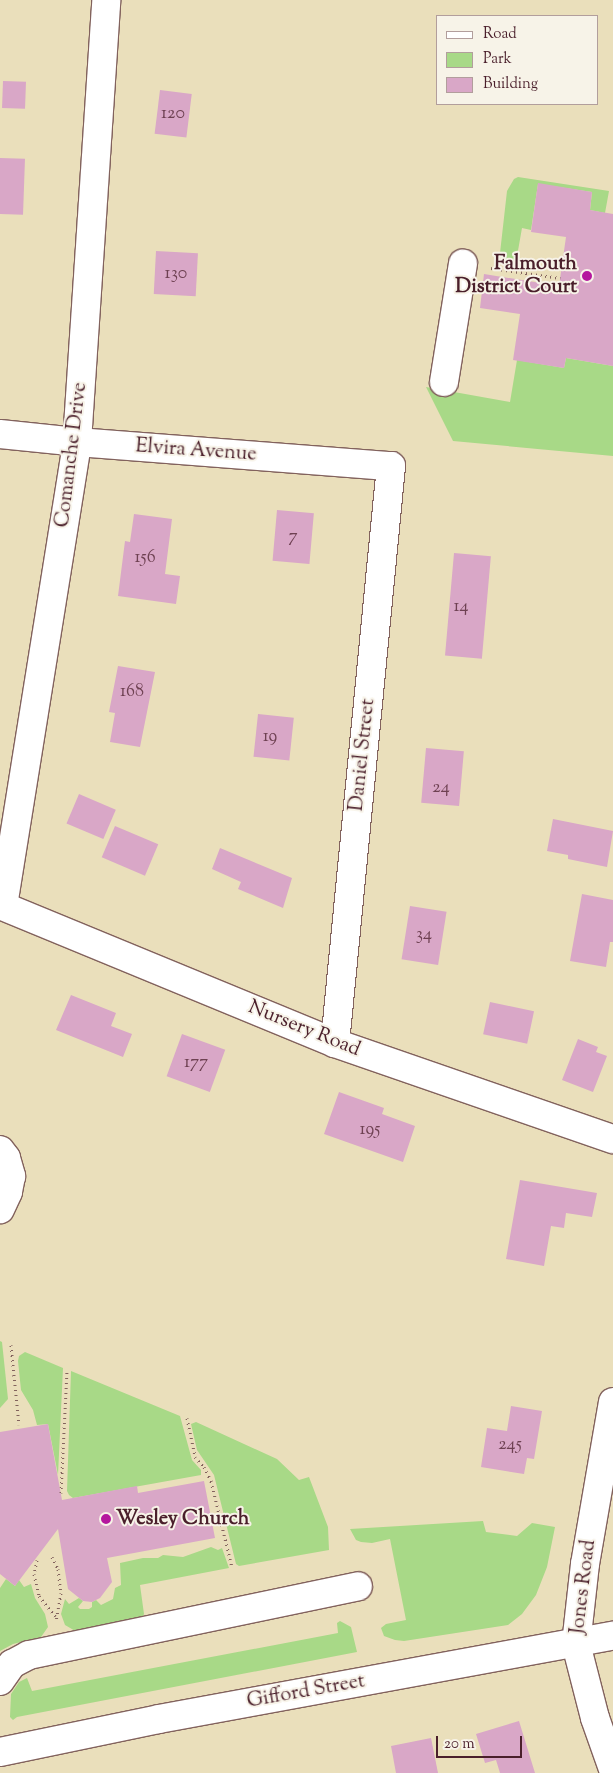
<!DOCTYPE html>
<html>
<head>
<meta charset="utf-8">
<style>
  body { margin:0 }
  #map { position:relative; width:613px; height:1773px; overflow:hidden; background:#eadfbb; font-family:"Sorts Mill Goudy",serif }
  div>[style] { position:absolute }
  .green>* { inset:0; background:#a8d987 }
  .building>* { inset:0; background:#d9a7c7; transform-origin:0 0 }
  .path>* { height:3px; margin-top:-1.5px; transform-origin:0; background:repeating-linear-gradient(90deg,#82625d 0 1px,transparent 0 5px) }
  .roads { filter:drop-shadow(1px 0 #82625d) drop-shadow(-1px 0 #82625d) drop-shadow(0 1px #82625d) drop-shadow(0 -1px #82625d) }
  .minor>* { height:28px; margin:-14px; padding:0 14px; transform-origin:14px; border-radius:14px; background:#fff }
  .major>* { height:28px; margin:-14px; padding:0 14px; transform-origin:14px; border-radius:14px; background:#fff }
  .dots>* { width:14px; height:14px; translate:-50% -50%; box-sizing:border-box; border:2px solid #f7f3e8; border-radius:50% }
  span { translate:-50% -50%; white-space:nowrap; text-align:center; line-height:1.15; -webkit-text-stroke:4px #f7f3e8; paint-order:stroke }
  .number-label { font-size:18px; color:#6e4152 }
  .number-label span { -webkit-text-stroke-width:0 }
  .poi-label { font-size:20px; color:#4a1f2b; font-weight:700 }
  .right { translate:-100% -50%; text-align:right }
  .left { translate:0 -50%; text-align:left }
  .street-label { font-size:20px; color:#4a1f2b }
  .legend { position:absolute; left:436px; top:15px; width:162px; height:90px; box-sizing:border-box; background:#f7f3e8; border:1px solid #b29e9c; margin:0; padding:6px 9px; list-style:none; font-size:15px; color:#4a1f2b }
  .legend li { display:flex; align-items:center; gap:10px; height:25px }
  .legend b { width:25px; border:1px solid #b29e9c }
  .scale { position:absolute; left:436px; top:1736px; width:86px; height:22px; box-sizing:border-box; border:2px solid #4a1f2b; border-top:0; padding-left:6px; font-size:15px; line-height:18px; white-space:nowrap; color:#4a1f2b; -webkit-text-stroke:4px #f7f3e8; paint-order:stroke }
</style>
</head>
<body>
<div id="map">
  <div class="green">
    <i style="clip-path:polygon(518px 177px,609px 191px,605px 213px,590px 210px,592px 192px,538px 184px,531px 230px,522px 228px,516px 262px,506px 261px,500px 253px,507px 191px,514px 179px)"></i>
    <i style="clip-path:polygon(566px 358px,613px 366px,613px 456px,453px 441px,426px 387px,510px 402px,517px 360px,564px 368px)"></i>
    <i style="clip-path:polygon(0 1341px,2px 1342px,8px 1399px,0 1408px)"></i>
    <i style="clip-path:polygon(25px 1352px,63px 1368px,58px 1475px,48px 1424px,37px 1425px,33px 1410px,21px 1390px,18px 1361px,19px 1356px)"></i>
    <i style="clip-path:polygon(71px 1371px,180px 1416px,192px 1460px,201px 1470px,201px 1475px,73px 1498px,69px 1495px,67px 1491px)"></i>
    <i style="clip-path:polygon(196px 1422px,277px 1459px,299px 1480px,309px 1477px,328px 1527px,329px 1550px,239px 1566px,236px 1564px,214px 1475px,197px 1450px,191px 1424px)"></i>
    <i style="clip-path:polygon(483px 1521px,486px 1532px,517px 1536px,532px 1523px,555px 1527px,547px 1567px,536px 1595px,522px 1614px,508px 1625px,404px 1641px,395px 1640px,384px 1636px,381px 1628px,386px 1624px,406px 1620px,390px 1539px,372px 1543px,361px 1542px,356px 1540px,350px 1529px)"></i>
    <i style="clip-path:polygon(211px 1547px,218px 1550px,222px 1548px,229px 1568px,140px 1585px,144px 1614px,142px 1618px,77px 1632px,65px 1625px,61px 1614px,65px 1599px,69px 1604px,79px 1598px,83px 1601px,78px 1607px,80px 1609px,89px 1609px,92px 1607px,92px 1602px,96px 1600px,101px 1605px,113px 1599px,115px 1588px,121px 1585px,120px 1563px,143px 1558px,158px 1558px,163px 1555px,183px 1557px)"></i>
    <i style="clip-path:polygon(6px 1579px,15px 1586px,19px 1580px,24px 1587px,31px 1584px,35px 1598px,45px 1614px,48px 1627px,41px 1637px,13px 1644px,0 1651px,0 1588px)"></i>
    <i style="clip-path:polygon(340px 1621px,351px 1627px,357px 1652px,17px 1717px,13px 1720px,10px 1717px,11px 1694px,19px 1682px,27px 1678px,32px 1691px,338px 1633px,337px 1623px)"></i>
  </div>
  <div class="building">
    <i style="left:3px;top:81px;width:23px;height:27px;rotate:2deg"></i>
    <i style="left:160px;top:90px;width:32px;height:44px;rotate:7deg"></i>
    <i style="left:0;top:158px;width:25px;height:56px;rotate:2deg"></i>
    <i style="clip-path:polygon(538px 183px,592px 192px,590px 210px,613px 214px,613px 366px,566px 358px,564px 368px,513px 360px,520px 314px,480px 308px,484px 274px,559px 286px,566px 237px,531px 232px)"></i>
    <i style="left:156px;top:251px;width:42px;height:43px;rotate:3deg"></i>
    <i style="left:277px;top:510px;width:37px;height:51px;rotate:5deg"></i>
    <i style="clip-path:polygon(134px 514px,172px 519px,165px 574px,180px 576px,176px 604px,118px 596px,125px 541px,130px 542px)"></i>
    <i style="left:454px;top:553px;width:37px;height:103px;rotate:5deg"></i>
    <i style="clip-path:polygon(118px 666px,155px 672px,140px 747px,110px 742px,115px 713px,109px 712px)"></i>
    <i style="left:258px;top:714px;width:36px;height:43px;rotate:6deg"></i>
    <i style="left:426px;top:748px;width:38px;height:55px;rotate:5deg"></i>
    <i style="left:79px;top:794px;width:40px;height:32px;rotate:23deg"></i>
    <i style="clip-path:polygon(553px 819px,613px 831px,607px 867px,568px 859px,568px 855px,547px 851px)"></i>
    <i style="left:115px;top:826px;width:47px;height:34px;rotate:23deg"></i>
    <i style="clip-path:polygon(220px 848px,292px 878px,283px 908px,238px 889px,241px 882px,212px 869px)"></i>
    <i style="clip-path:polygon(582px 894px,613px 900px,613px 942px,610px 942px,606px 967px,570px 961px)"></i>
    <i style="left:410px;top:906px;width:37px;height:54px;rotate:9deg"></i>
    <i style="clip-path:polygon(71px 995px,116px 1013px,111px 1026px,132px 1034px,123px 1057px,56px 1030px)"></i>
    <i style="left:490px;top:1002px;width:45px;height:33px;rotate:12deg"></i>
    <i style="left:182px;top:1034px;width:46px;height:45px;rotate:20deg"></i>
    <i style="clip-path:polygon(578px 1039px,598px 1047px,596px 1052px,607px 1056px,593px 1092px,562px 1080px)"></i>
    <i style="clip-path:polygon(339px 1092px,384px 1108px,382px 1114px,415px 1126px,403px 1162px,324px 1134px)"></i>
    <i style="clip-path:polygon(520px 1180px,597px 1193px,592px 1217px,566px 1213px,564px 1228px,551px 1226px,544px 1266px,506px 1259px)"></i>
    <i style="clip-path:polygon(511px 1406px,542px 1411px,534px 1459px,527px 1458px,524px 1474px,481px 1467px,487px 1428px,507px 1431px)"></i>
    <i style="clip-path:polygon(48px 1424px,62px 1500px,137px 1486px,138px 1493px,204px 1481px,215px 1538px,107px 1558px,112px 1582px,100px 1598px,92px 1602px,83px 1601px,68px 1589px,58px 1529px,15px 1586px,0 1574px,0 1432px)"></i>
    <i style="clip-path:polygon(519px 1721px,535px 1773px,500px 1773px,496px 1760px,485px 1763px,476px 1734px)"></i>
    <i style="clip-path:polygon(431px 1738px,438px 1773px,396px 1773px,391px 1746px)"></i>
  </div>
  <div class="path">
    <i style="left:491px;top:268px;width:70px;rotate:8.2deg"></i>
    <i style="left:11px;top:1345px;width:80px;rotate:84.3deg"></i>
    <i style="left:187px;top:1418px;width:40px;rotate:78deg"></i>
    <i style="left:195px;top:1457px;width:13px;rotate:48deg"></i>
    <i style="left:204px;top:1467px;width:16px;rotate:63deg"></i>
    <i style="left:211px;top:1481px;width:89px;rotate:76.3deg"></i>
    <i style="left:61px;top:1493px;width:122px;rotate:-87.2deg"></i>
    <i style="left:52px;top:1557px;width:13px;rotate:63deg"></i>
    <i style="left:58px;top:1569px;width:24px;rotate:83deg"></i>
    <i style="left:61px;top:1593px;width:28px;rotate:100deg"></i>
    <i style="left:37px;top:1560px;width:14px;rotate:102deg"></i>
    <i style="left:34px;top:1574px;width:23px;rotate:77deg"></i>
    <i style="left:39px;top:1596px;width:26px;rotate:51deg"></i>
  </div>
  <div class="roads">
    <div class="minor">
      <i style="left:444px;top:382px;width:120px;rotate:-80.9deg"></i>
      <i style="left:0;top:434px;width:77px;rotate:5.9deg"></i>
      <i style="left:77px;top:442px;width:315px;rotate:4.4deg"></i>
      <i style="left:391px;top:466px;width:580px;rotate:95.54deg"></i>
      <i style="left:0;top:905px;width:362px;rotate:22.4deg"></i>
      <i style="left:335px;top:1043px;width:294px;rotate:19.1deg"></i>
      <i style="left:3px;top:906px;width:470px;rotate:-80.9deg"></i>
      <i style="left:77px;top:442px;width:443px;rotate:-86.2deg"></i>
      <i style="left:0;top:1150px;width:10px;rotate:53deg"></i>
      <i style="left:6px;top:1158px;width:19px;rotate:74deg"></i>
      <i style="left:11px;top:1176px;width:16px;rotate:101deg"></i>
      <i style="left:8px;top:1192px;width:19px;rotate:115deg"></i>
      <i style="left:0;top:1681px;width:21px;rotate:-55deg"></i>
      <i style="left:12px;top:1664px;width:19px;rotate:-28deg"></i>
      <i style="left:29px;top:1655px;width:336px;rotate:-11.8deg"></i>
    </div>
    <div class="major">
      <i style="left:613px;top:1402px;width:164px;rotate:99.8deg"></i>
      <i style="left:585px;top:1564px;width:81px;rotate:96.4deg"></i>
      <i style="left:576px;top:1644px;width:76px;rotate:75.6deg"></i>
      <i style="left:595px;top:1718px;width:54px;rotate:70.6deg"></i>
      <i style="left:0;top:1752px;width:162px;rotate:-11.7deg"></i>
      <i style="left:159px;top:1719px;width:462px;rotate:-10.4deg"></i>
    </div>
  </div>
  <div class="dots">
    <i style="left:587px;top:276px;background:#b5179e"></i>
    <i style="left:106px;top:1519px;background:#b5179e"></i>
  </div>
  <div class="number-label">
    <span style="left:173px;top:114px">120</span>
    <span style="left:176px;top:274px">130</span>
    <span style="left:293px;top:537px">7</span>
    <span style="left:145px;top:558px">156</span>
    <span style="left:461px;top:607px">14</span>
    <span style="left:132px;top:692px">168</span>
    <span style="left:270px;top:737px">19</span>
    <span style="left:441px;top:788px">24</span>
    <span style="left:424px;top:935px">34</span>
    <span style="left:196px;top:1063px">177</span>
    <span style="left:370px;top:1130px">195</span>
    <span style="left:510px;top:1445px">245</span>
  </div>
  <div class="poi-label">
    <span class="right" style="left:577px;top:276px">Falmouth<br>District Court</span>
    <span class="left" style="left:116px;top:1519px">Wesley Church</span>
  </div>
  <div class="street-label">
    <span style="left:196px;top:451px;rotate:4deg">Elvira Avenue</span>
    <span style="left:72px;top:455px;rotate:-83deg">Comanche Drive</span>
    <span style="left:363px;top:755px;rotate:-84deg">Daniel Street</span>
    <span style="left:304px;top:1029px;rotate:22deg">Nursery Road</span>
    <span style="left:584px;top:1587px;rotate:-83deg">Jones Road</span>
    <span style="left:306px;top:1692px;rotate:-10deg">Gifford Street</span>
  </div>
  <ul class="legend">
  <li><b style="height:6px;background:#fff"></b>Road</li>
  <li><b style="height:14px;background:#a8d987"></b>Park</li>
  <li><b style="height:14px;background:#d9a7c7"></b>Building</li>
  </ul>
  <div class="scale">20 m</div>
</div>
</body>
</html>
